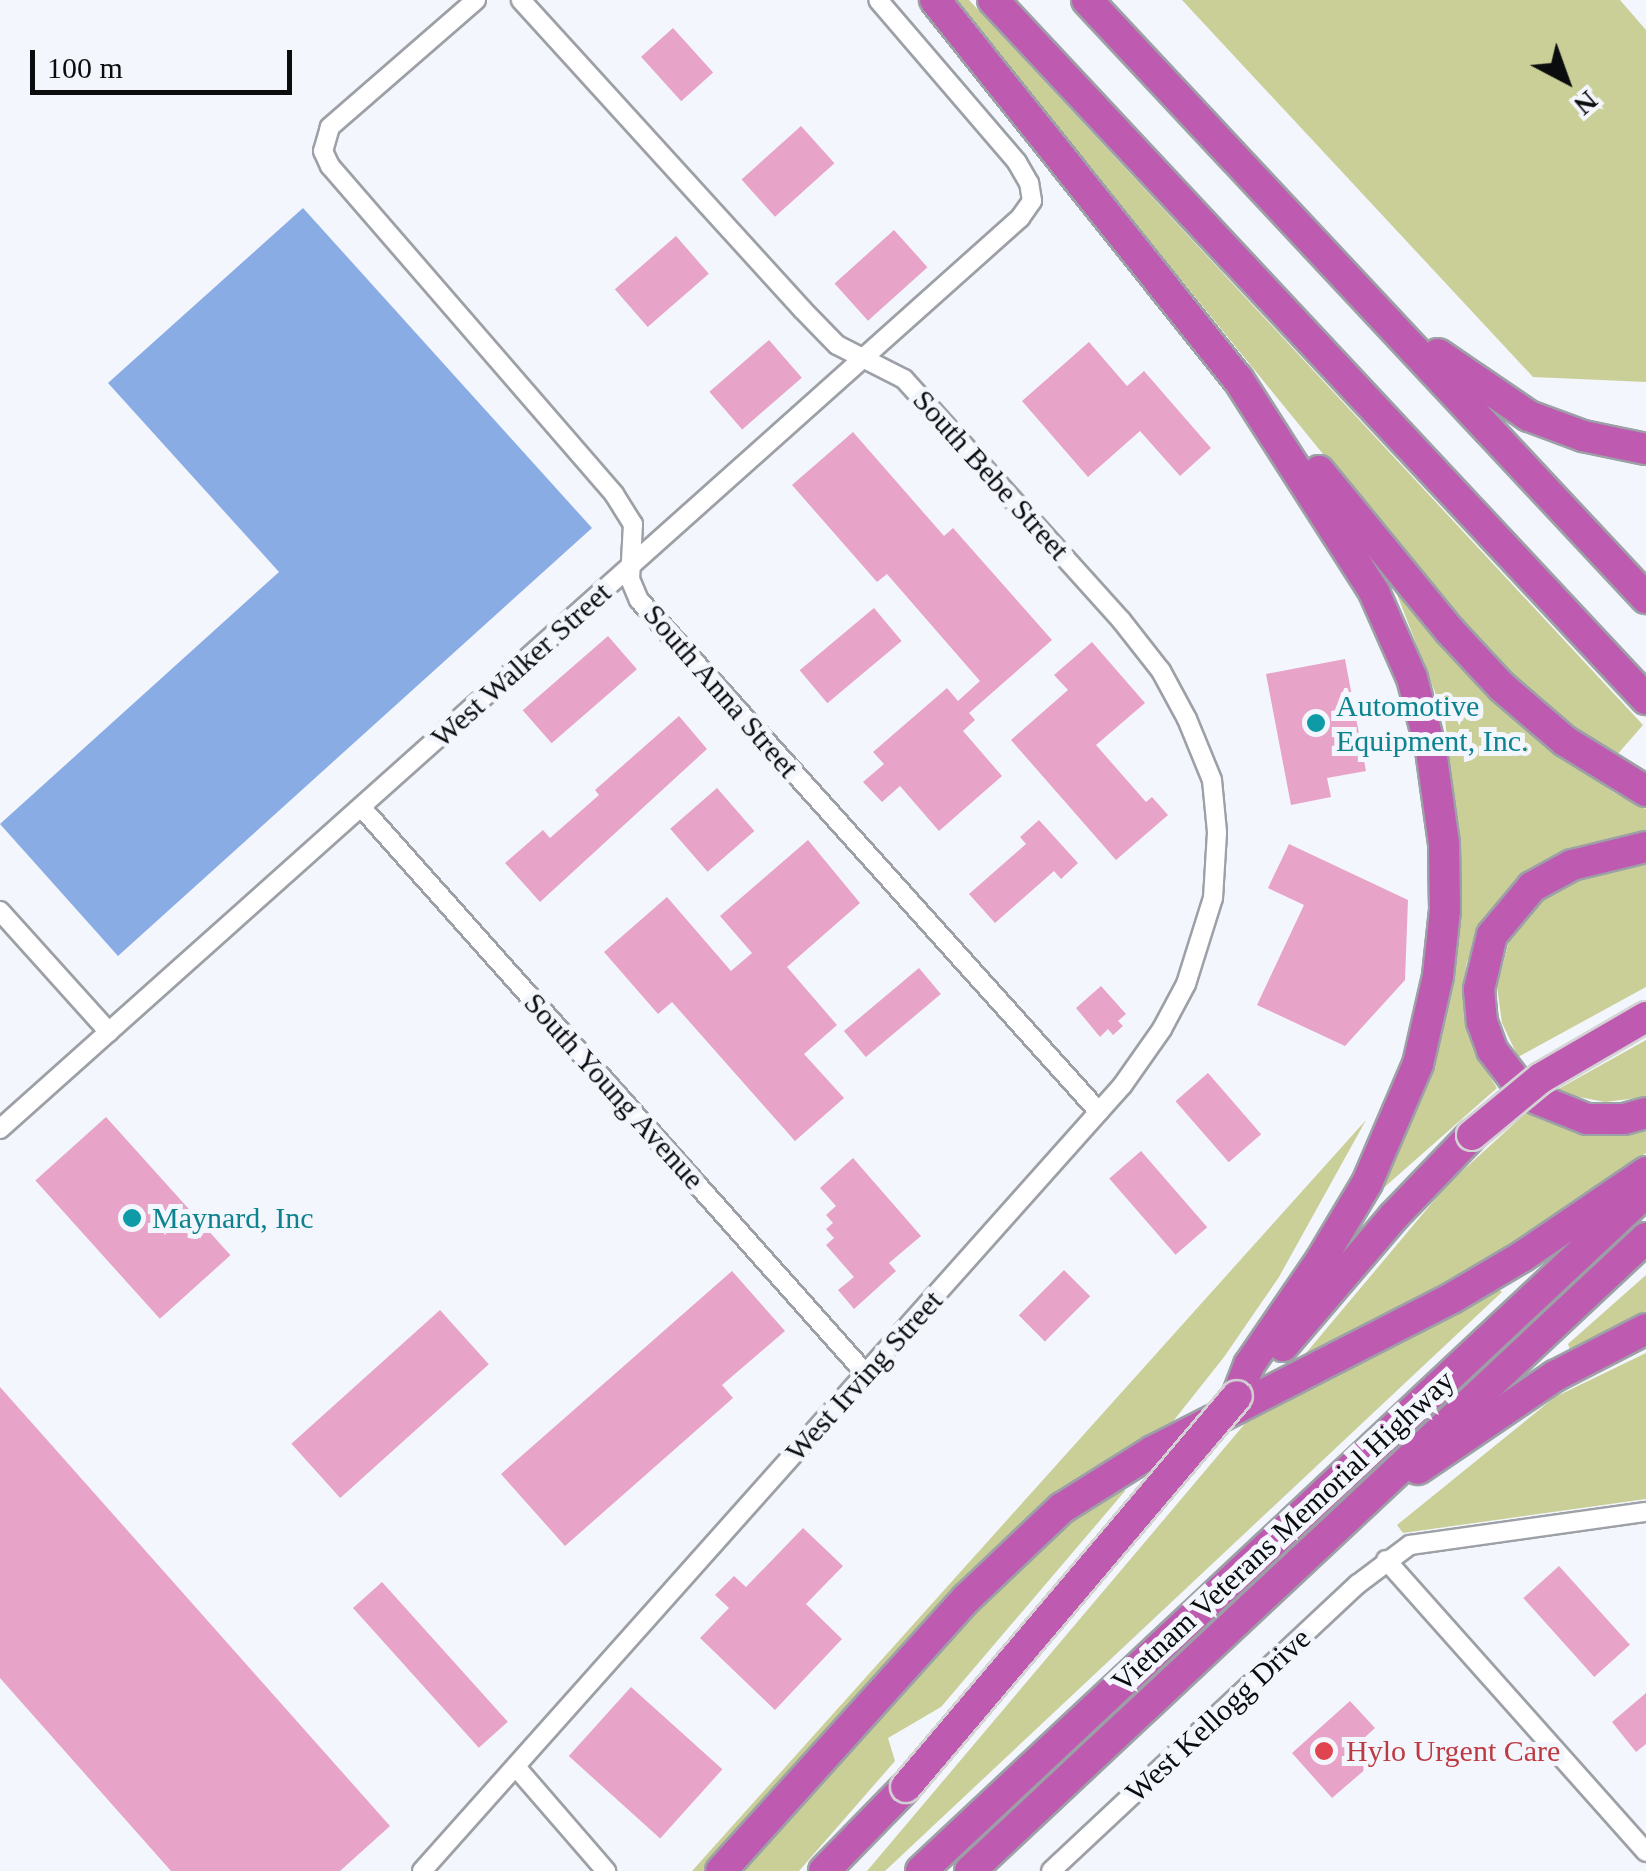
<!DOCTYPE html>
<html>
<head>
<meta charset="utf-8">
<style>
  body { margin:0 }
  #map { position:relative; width:1646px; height:1871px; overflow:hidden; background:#f3f6fc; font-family:"Times New Roman",serif }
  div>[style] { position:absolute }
  .green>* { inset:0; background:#cacf98 }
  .water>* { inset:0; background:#8aace4 }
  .building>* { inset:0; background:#e7a4c8; transform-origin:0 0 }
  .roads { filter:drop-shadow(2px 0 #9da0a6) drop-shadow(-2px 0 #9da0a6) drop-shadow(0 2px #9da0a6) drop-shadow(0 -2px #9da0a6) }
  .minor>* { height:18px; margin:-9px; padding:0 9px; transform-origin:9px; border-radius:9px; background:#fff }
  .motorway>* { height:30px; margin:-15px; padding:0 15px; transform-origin:15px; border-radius:15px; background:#bf5ab1 }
  .bridges { filter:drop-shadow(2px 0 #d3d3d4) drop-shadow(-2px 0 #d3d3d4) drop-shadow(0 2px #d3d3d4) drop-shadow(0 -2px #d3d3d4) }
  .motorway-bridge>* { height:30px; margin:-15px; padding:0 15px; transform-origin:15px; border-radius:15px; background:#bf5ab1 }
  .dots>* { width:28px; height:28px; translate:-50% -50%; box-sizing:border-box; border:5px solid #f3f6fc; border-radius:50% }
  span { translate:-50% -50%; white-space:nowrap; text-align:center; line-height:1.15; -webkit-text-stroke:10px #f3f6fc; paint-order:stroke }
  .street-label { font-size:30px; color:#0b0c0e }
  .culture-label { font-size:30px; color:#0d838f }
  .left { translate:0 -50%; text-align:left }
  .health-label { font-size:30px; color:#be3a42 }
  .north { position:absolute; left:1516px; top:30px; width:100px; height:100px; -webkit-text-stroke:8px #f3f6fc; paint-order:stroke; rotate:139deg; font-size:28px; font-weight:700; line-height:40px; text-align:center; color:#0b0c0e }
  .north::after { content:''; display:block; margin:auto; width:35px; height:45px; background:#0b0c0e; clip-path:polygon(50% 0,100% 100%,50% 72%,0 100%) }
  .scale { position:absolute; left:30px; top:50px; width:262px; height:45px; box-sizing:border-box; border:5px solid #0b0c0e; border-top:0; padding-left:12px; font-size:30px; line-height:35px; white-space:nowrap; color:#0b0c0e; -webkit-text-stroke:8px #f3f6fc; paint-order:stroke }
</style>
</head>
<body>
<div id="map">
  <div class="green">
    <i style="clip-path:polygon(953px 0,969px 0,1643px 725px,1616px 756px,1521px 687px,1442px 600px)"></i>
    <i style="clip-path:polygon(1182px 0,1620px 0,1646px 30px,1646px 382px,1533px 377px)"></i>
    <i style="clip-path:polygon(1393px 584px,1494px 699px,1613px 792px,1646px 809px,1646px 836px,1518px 883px,1489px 913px,1467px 962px,1463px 985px,1476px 1054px,1497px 1088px,1371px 1199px,1399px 1148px,1428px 1075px,1461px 898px,1445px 718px)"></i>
    <i style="clip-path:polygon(1646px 863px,1646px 987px,1518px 1057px,1502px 1023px,1497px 987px,1510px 937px,1542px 899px,1588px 876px)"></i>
    <i style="clip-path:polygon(1646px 1040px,1646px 1097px,1605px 1102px,1553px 1092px)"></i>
    <i style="clip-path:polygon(1529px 1110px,1578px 1132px,1615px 1134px,1646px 1129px,1646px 1153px,1459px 1281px,1301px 1359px,1447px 1185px)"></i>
    <i style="clip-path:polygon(1366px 1120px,1279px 1277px,1224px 1357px,1167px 1429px,1088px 1473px,1027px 1522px,706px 1871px,692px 1871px)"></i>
    <i style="clip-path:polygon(1646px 1275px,1646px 1311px,1570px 1350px,1568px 1344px)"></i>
    <i style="clip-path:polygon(1496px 1287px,1502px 1292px,885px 1871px,867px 1871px,1248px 1420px)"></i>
    <i style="clip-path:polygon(1646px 1353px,1646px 1499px,1403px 1533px,1397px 1525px,1555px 1397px)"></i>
    <i style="clip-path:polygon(1117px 1483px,1125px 1491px,941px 1707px,888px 1738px,895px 1761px,799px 1871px,737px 1871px,1024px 1555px)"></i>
  </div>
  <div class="water">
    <i style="clip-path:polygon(303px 208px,592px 528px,118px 956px,0 824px,279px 572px,108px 383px)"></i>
  </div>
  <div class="building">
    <i style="left:673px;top:28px;width:60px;height:43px;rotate:48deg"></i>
    <i style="left:801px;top:126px;width:50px;height:80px;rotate:48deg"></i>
    <i style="left:894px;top:230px;width:50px;height:80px;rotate:48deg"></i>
    <i style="left:676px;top:236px;width:50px;height:81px;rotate:49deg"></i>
    <i style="left:769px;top:340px;width:50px;height:79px;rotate:49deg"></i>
    <i style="clip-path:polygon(1089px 342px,1127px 386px,1144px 371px,1211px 448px,1180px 476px,1140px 431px,1088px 477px,1022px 401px)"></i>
    <i style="clip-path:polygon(853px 432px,944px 536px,953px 528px,1052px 640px,969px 713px,975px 720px,963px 731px,1002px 776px,939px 831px,900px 786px,882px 802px,863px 782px,884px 764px,873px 752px,947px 688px,958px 701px,980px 681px,887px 574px,877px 582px,792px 485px)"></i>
    <i style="left:874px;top:608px;width:43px;height:97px;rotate:50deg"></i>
    <i style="left:608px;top:636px;width:44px;height:113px;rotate:49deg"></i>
    <i style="clip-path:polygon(1092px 642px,1145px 703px,1096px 745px,1146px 802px,1152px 797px,1168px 815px,1116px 860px,1011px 740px,1068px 690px,1054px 675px)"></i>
    <i style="clip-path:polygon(1345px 659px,1366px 771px,1327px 778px,1331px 797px,1291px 805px,1266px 674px)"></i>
    <i style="clip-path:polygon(679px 716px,707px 749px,540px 902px,505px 863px,543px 830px,550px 838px,599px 795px,595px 790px)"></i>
    <i style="left:717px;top:788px;width:57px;height:62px;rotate:49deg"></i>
    <i style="clip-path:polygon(1039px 820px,1078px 863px,1061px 879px,1054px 871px,995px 923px,969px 894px,1026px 844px,1020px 837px)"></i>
    <i style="clip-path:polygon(808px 840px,860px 903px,787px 967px,837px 1025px,804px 1054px,844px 1098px,795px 1141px,672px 1002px,658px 1014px,604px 952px,667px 897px,731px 971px,752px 953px,720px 916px)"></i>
    <i style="clip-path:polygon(1289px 844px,1408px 900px,1405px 980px,1345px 1046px,1257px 1005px,1304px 905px,1268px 888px)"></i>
    <i style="left:919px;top:968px;width:34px;height:98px;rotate:50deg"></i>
    <i style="clip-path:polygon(1101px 986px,1126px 1014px,1118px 1021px,1123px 1026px,1113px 1035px,1108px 1029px,1100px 1037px,1076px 1008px)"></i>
    <i style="left:1208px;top:1073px;width:81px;height:43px;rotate:49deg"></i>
    <i style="left:106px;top:1117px;width:186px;height:95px;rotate:48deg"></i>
    <i style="left:1141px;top:1151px;width:101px;height:42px;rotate:49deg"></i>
    <i style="clip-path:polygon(853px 1158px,921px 1236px,889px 1263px,896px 1271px,854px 1309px,838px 1290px,854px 1277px,826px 1245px,834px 1238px,826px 1229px,833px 1223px,826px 1215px,836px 1206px,820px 1188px)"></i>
    <i style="left:1064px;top:1270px;width:37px;height:64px;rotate:45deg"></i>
    <i style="clip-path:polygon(732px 1271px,785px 1331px,722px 1385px,733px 1398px,565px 1546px,501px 1474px)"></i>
    <i style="left:440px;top:1310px;width:73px;height:200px;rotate:48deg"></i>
    <i style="clip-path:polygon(0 1387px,390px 1826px,340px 1871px,171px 1871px,0 1678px)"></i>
    <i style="clip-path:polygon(803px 1528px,843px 1566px,806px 1604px,842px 1639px,775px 1710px,700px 1638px,729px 1608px,715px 1595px,734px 1576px,746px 1587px)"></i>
    <i style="left:1559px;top:1566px;width:106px;height:48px;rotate:48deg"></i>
    <i style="left:382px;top:1582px;width:188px;height:39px;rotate:48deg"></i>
    <i style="left:631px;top:1687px;width:123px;height:93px;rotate:42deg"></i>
    <i style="clip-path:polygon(1646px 1693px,1646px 1744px,1636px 1752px,1612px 1722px)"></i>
    <i style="clip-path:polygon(1350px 1701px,1375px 1728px,1352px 1749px,1368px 1767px,1332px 1798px,1292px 1753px)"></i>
  </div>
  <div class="roads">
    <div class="minor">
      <i style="left:476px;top:0;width:194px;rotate:139deg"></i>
      <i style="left:330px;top:127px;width:25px;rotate:106deg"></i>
      <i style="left:323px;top:151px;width:17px;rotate:65deg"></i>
      <i style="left:330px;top:166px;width:434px;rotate:49.1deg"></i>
      <i style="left:614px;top:494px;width:36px;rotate:58deg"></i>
      <i style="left:633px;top:524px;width:55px;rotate:93.1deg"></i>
      <i style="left:630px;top:579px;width:23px;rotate:67deg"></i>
      <i style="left:639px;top:600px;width:688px;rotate:48.06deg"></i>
      <i style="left:362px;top:808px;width:758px;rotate:48.32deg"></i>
      <i style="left:0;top:911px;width:163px;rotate:48deg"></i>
      <i style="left:0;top:1129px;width:1368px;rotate:-41.77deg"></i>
      <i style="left:1020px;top:218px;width:21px;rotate:-55deg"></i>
      <i style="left:1032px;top:201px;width:18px;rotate:-99deg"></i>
      <i style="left:1029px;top:183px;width:24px;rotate:-120deg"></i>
      <i style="left:1017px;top:162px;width:213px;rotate:-130.6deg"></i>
      <i style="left:1386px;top:1560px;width:391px;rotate:48.3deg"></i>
      <i style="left:516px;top:1767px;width:138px;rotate:49.1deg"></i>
      <i style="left:422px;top:1871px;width:1052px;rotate:-48.28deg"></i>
      <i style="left:1122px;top:1086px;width:70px;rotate:-54.9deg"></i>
      <i style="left:1162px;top:1029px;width:51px;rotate:-61.9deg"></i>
      <i style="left:1186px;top:984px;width:90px;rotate:-72.6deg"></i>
      <i style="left:1213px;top:898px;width:66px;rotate:-86.5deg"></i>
      <i style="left:1217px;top:832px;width:52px;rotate:-95.5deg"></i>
      <i style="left:1212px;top:780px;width:66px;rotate:-112.3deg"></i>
      <i style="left:1187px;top:719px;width:55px;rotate:-118.4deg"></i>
      <i style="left:1161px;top:671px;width:65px;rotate:-128.1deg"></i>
      <i style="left:1121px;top:620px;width:324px;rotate:-132deg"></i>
      <i style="left:904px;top:379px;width:75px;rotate:-153.1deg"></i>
      <i style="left:837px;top:345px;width:50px;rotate:-134.2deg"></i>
      <i style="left:802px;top:309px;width:418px;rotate:-132.3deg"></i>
      <i style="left:1051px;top:1871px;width:420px;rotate:-43.1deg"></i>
      <i style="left:1358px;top:1584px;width:65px;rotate:-36.9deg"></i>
      <i style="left:1410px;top:1545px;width:238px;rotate:-8deg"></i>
    </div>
    <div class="motorway">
      <i style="left:935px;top:0;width:485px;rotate:51.4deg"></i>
      <i style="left:1238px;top:379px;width:253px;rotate:57.4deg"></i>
      <i style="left:1374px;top:592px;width:94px;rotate:66.2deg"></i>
      <i style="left:1412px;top:678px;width:74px;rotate:75.2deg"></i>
      <i style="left:1431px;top:750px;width:95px;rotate:82.1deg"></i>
      <i style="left:1444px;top:844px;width:66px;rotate:89.1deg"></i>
      <i style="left:1445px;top:910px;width:66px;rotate:96.1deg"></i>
      <i style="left:1438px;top:976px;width:90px;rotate:102.8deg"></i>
      <i style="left:1418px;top:1064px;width:129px;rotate:113.2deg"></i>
      <i style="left:1367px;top:1183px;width:90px;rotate:120.9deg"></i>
      <i style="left:1321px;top:1260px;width:127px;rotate:124.4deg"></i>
      <i style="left:1249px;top:1365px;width:33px;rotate:111deg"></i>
      <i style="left:993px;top:0;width:957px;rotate:46.95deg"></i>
      <i style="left:1087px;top:0;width:819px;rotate:46.93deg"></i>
      <i style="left:1438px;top:354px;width:110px;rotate:34.3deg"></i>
      <i style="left:1529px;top:416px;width:58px;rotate:20.3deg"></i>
      <i style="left:1583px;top:436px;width:64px;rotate:11.7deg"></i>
      <i style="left:1319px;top:471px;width:205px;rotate:50.7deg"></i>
      <i style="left:1449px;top:630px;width:78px;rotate:47.1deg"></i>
      <i style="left:1502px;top:687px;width:83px;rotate:40.6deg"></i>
      <i style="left:1565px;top:741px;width:95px;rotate:31.7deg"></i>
      <i style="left:1646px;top:847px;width:76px;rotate:166.3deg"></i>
      <i style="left:1572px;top:865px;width:46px;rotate:151.2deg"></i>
      <i style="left:1532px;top:887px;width:62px;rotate:129.8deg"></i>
      <i style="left:1492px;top:935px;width:56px;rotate:103.5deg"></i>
      <i style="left:1479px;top:989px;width:33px;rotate:85deg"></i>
      <i style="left:1482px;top:1022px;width:30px;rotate:70deg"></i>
      <i style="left:1492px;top:1050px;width:43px;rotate:52.6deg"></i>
      <i style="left:1518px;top:1084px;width:24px;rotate:38deg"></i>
      <i style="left:1537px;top:1099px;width:54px;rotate:21.8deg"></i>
      <i style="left:1587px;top:1119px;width:37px"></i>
      <i style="left:1624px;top:1119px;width:23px;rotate:-15deg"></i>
      <i style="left:1283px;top:1346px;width:171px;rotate:-49.5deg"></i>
      <i style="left:1394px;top:1216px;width:112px;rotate:-46.1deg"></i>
      <i style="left:1418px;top:1469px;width:166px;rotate:-34.2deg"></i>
      <i style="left:1555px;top:1376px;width:102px;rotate:-27.3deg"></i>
      <i style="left:721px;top:1871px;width:367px;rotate:-48deg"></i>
      <i style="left:967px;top:1598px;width:131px;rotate:-43.5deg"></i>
      <i style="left:1062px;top:1508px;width:107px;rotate:-32.1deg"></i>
      <i style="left:1153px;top:1451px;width:336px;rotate:-27.1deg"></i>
      <i style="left:1452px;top:1298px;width:82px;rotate:-30.6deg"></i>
      <i style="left:1523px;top:1256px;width:149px;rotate:-34.3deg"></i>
      <i style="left:824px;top:1871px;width:117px;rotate:-45.7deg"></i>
      <i style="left:921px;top:1871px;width:993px;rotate:-43.12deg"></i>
      <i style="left:970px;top:1871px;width:926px;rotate:-43.12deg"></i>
    </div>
  </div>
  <div class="bridges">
    <div class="motorway-bridge">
      <i style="left:1472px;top:1135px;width:89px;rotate:-39.6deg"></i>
      <i style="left:1541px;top:1078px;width:121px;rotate:-30.2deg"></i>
      <i style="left:906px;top:1787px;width:512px;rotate:-49.75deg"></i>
    </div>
  </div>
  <div class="dots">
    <i style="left:1316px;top:723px;background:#0f9aa8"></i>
    <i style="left:132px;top:1218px;background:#0f9aa8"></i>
    <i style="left:1324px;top:1751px;background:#e0444e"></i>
  </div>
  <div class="street-label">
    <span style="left:991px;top:475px;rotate:48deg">South Bebe Street</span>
    <span style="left:521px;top:665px;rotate:-42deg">West Walker Street</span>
    <span style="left:721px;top:691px;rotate:49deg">South Anna Street</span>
    <span style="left:614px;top:1091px;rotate:48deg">South Young Avenue</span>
    <span style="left:864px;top:1376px;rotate:-48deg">West Irving Street</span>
    <span style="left:1283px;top:1531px;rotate:-43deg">Vietnam Veterans Memorial Highway</span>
    <span style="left:1218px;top:1715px;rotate:-43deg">West Kellogg Drive</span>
  </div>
  <div class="culture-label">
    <span class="left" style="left:1336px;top:723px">Automotive<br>Equipment, Inc.</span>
    <span class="left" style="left:152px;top:1218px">Maynard, Inc</span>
  </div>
  <div class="health-label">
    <span class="left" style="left:1346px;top:1751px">Hylo Urgent Care</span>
  </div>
  <div class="north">N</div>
  <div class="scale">100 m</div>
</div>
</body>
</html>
